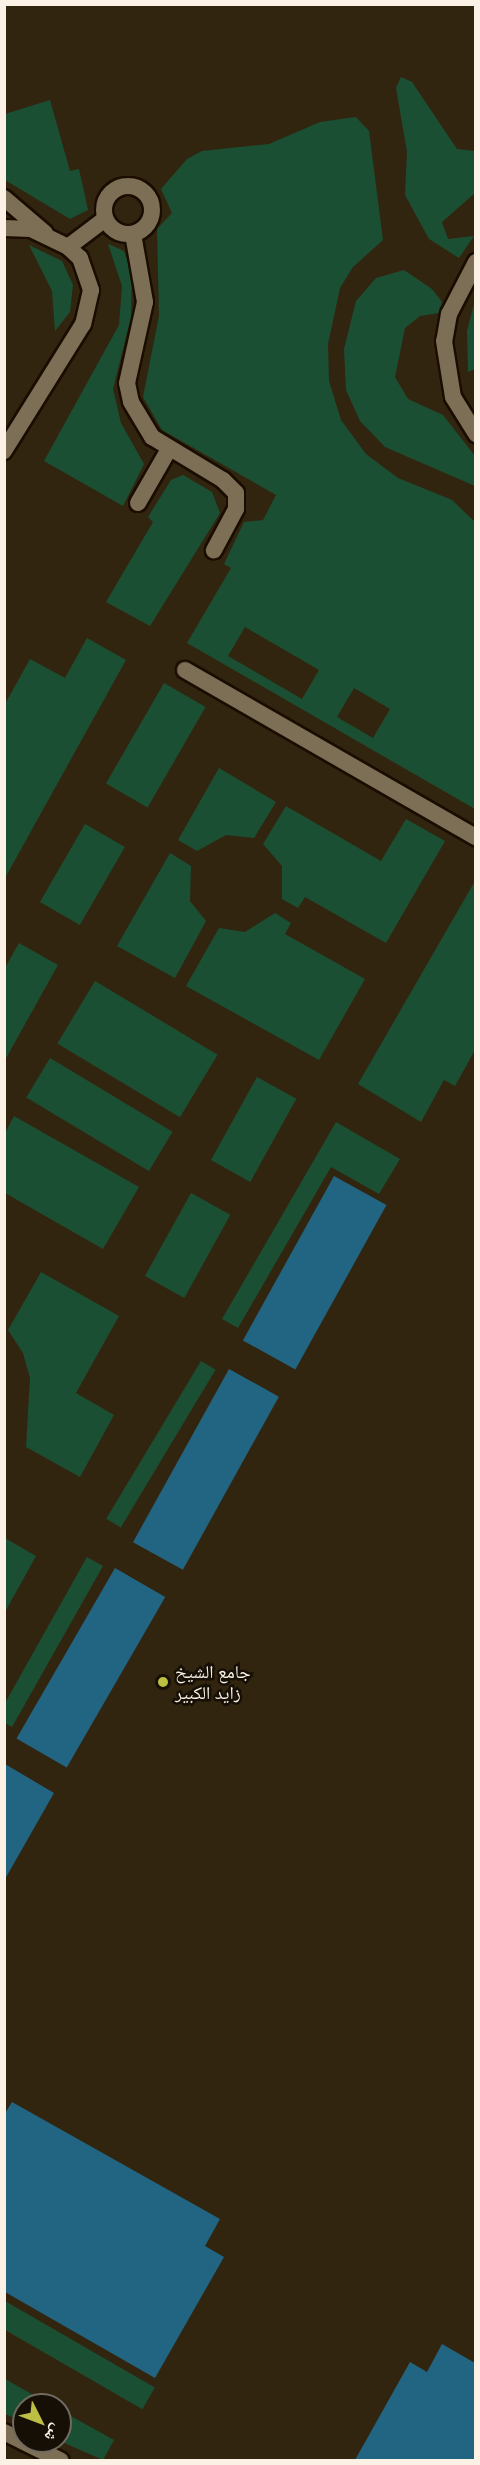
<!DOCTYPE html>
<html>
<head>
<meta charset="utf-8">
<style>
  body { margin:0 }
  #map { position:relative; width:480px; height:2465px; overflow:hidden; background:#32250f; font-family:"PT Serif","Noto Naskh Arabic",serif }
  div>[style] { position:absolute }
  .green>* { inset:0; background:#1b4f33; transform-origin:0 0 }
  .water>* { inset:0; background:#216583; transform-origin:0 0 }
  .roads { filter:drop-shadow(2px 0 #1a0d00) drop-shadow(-2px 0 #1a0d00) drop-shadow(0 2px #1a0d00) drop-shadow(0 -2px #1a0d00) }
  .service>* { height:16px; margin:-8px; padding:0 8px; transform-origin:8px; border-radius:8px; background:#7d6e56 }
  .service>.ring { margin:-8px; padding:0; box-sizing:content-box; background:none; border:16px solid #7d6e56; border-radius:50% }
  .dots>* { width:16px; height:16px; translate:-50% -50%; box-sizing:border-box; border:3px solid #150f06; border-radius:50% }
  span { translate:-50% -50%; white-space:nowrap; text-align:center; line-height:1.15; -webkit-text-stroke:5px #150f06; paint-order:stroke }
  .poi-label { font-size:18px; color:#fbf2e5 }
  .left { translate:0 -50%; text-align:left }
  .frame { position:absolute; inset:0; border:6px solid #fbf2e5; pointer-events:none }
  .north { position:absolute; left:12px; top:2393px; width:60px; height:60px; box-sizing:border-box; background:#150f06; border:2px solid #716a5f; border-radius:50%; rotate:132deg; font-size:16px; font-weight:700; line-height:24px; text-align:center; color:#fbf2e5 }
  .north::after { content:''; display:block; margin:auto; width:21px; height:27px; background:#bcbf44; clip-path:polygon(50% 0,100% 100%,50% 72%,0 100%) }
</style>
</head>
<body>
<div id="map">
  <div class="green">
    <i style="clip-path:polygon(401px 77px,412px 82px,457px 149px,475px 151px,475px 193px,442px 222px,448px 239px,474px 236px,459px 258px,429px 239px,405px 195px,407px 152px,396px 88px)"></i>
    <i style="clip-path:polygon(50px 100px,70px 171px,79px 169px,88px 210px,70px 219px,5px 180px,5px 114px)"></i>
    <i style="clip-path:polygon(evenodd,356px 117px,369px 131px,383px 240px,353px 267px,340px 288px,328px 344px,329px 381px,341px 420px,366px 454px,398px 478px,452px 500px,475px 522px,475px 809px,187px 643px,231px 568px,224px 564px,244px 522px,263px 520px,276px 495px,162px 430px,143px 397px,159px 316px,157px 229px,172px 213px,161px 189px,187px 159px,202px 151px,269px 144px,320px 122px,356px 117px,245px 627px,319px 670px,302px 699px,228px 656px,245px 627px,356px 117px,354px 688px,390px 709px,373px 738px,337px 717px,354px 688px)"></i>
    <i style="clip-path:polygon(108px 244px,124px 251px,132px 274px,131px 317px,113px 389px,121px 423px,144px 464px,123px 506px,44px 461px,119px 325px,122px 286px)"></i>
    <i style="clip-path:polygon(29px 245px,62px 261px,73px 285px,70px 312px,55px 331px,52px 291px)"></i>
    <i style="clip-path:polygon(404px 270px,432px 289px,442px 302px,439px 313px,420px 316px,405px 328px,395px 377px,408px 399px,443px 415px,475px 456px,475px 486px,385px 447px,360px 421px,346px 390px,344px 349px,356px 301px,376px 278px)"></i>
    <i style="clip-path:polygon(475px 300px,475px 369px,468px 372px,467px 331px)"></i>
    <i style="clip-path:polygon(183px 475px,212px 492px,220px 513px,150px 626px,106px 602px,153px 522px,148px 517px,171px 480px)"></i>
    <i style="clip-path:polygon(87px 638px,126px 660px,5px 878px,5px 704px,30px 659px,65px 678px)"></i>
    <i style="left:164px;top:683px;width:48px;height:116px;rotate:30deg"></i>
    <i style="clip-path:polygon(219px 768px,276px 802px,254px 838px,226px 835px,197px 851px,178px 840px)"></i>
    <i style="clip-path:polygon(286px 806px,381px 861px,406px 819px,445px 841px,386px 943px,305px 897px,298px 908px,282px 899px,282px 866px,263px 844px)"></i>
    <i style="left:85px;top:824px;width:46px;height:90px;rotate:30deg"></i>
    <i style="clip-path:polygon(170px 853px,191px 866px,190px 901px,206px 921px,175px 978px,117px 946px)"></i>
    <i style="clip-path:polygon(475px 881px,475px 1050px,455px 1086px,444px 1080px,421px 1122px,358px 1084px)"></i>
    <i style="clip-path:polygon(275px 913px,291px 923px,285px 934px,365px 979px,319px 1060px,186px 986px,219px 928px,245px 932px)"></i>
    <i style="clip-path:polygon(19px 943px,58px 965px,5px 1060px,5px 968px)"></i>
    <i style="left:95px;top:981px;width:143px;height:73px;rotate:31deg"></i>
    <i style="left:50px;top:1058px;width:143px;height:46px;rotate:31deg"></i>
    <i style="left:257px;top:1077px;width:45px;height:95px;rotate:29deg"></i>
    <i style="clip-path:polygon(14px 1116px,139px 1187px,103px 1249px,5px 1193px,5px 1133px)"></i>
    <i style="clip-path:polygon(336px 1122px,400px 1159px,379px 1194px,331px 1167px,238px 1328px,222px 1319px)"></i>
    <i style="left:191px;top:1193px;width:45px;height:95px;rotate:29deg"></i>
    <i style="clip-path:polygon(41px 1272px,119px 1316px,76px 1393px,114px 1415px,80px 1477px,26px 1447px,30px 1378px,23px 1353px,8px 1330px)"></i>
    <i style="left:201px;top:1361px;width:17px;height:184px;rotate:31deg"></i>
    <i style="clip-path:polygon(5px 1538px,36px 1556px,5px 1612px)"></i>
    <i style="clip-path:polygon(87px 1557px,103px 1566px,12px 1727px,5px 1723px,5px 1703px)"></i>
    <i style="left:5px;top:2301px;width:173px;height:25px;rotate:30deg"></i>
    <i style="clip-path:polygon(5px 2379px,51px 2405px,24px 2405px,24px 2422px,5px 2414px)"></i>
    <i style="clip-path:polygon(60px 2410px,114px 2440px,103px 2460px,60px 2441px,71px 2427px,60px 2421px)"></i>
  </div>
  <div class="water">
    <i style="left:334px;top:1176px;width:60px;height:188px;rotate:29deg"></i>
    <i style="left:229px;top:1369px;width:57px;height:198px;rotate:29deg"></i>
    <i style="left:115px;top:1568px;width:58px;height:197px;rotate:30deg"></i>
    <i style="clip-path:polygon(5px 1764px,54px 1793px,5px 1879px)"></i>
    <i style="clip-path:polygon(12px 2102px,220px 2219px,205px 2246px,224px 2257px,155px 2378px,5px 2292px,4px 2115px)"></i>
    <i style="clip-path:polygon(442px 2344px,475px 2363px,475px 2460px,355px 2460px,410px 2362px,427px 2372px)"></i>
  </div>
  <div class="roads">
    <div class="service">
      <i class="ring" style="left:104px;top:186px;width:32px;height:32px"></i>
      <i style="left:4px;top:198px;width:54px;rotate:40.5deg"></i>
      <i style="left:4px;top:228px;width:27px;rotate:2deg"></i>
      <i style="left:31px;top:229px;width:41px;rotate:25.9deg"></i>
      <i style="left:68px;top:247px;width:16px;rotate:43deg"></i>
      <i style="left:80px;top:258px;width:34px;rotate:71deg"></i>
      <i style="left:91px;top:290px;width:35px;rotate:103deg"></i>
      <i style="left:83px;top:324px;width:150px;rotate:121.9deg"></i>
      <i style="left:133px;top:234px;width:69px;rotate:80deg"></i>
      <i style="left:145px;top:302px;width:83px;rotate:102.5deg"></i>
      <i style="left:127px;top:383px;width:19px;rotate:78deg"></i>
      <i style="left:131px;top:402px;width:41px;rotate:59deg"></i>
      <i style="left:152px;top:437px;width:83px;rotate:31.2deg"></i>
      <i style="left:223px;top:480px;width:18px;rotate:45deg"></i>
      <i style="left:236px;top:493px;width:16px;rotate:90deg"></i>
      <i style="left:236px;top:509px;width:47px;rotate:118.2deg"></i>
      <i style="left:68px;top:247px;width:46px;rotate:-37.1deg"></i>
      <i style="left:476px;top:262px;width:59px;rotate:117.4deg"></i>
      <i style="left:449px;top:314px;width:27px;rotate:100deg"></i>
      <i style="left:444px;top:341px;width:57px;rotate:80.9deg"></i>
      <i style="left:453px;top:397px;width:44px;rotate:58.1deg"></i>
      <i style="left:138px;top:503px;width:62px;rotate:-60.1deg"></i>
      <i style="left:185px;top:670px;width:336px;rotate:29.9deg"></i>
      <i style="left:4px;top:2432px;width:63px;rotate:26.6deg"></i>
    </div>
  </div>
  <div class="dots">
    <i style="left:163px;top:1682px;background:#bcbf44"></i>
  </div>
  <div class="poi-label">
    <span class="left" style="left:175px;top:1682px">جامع الشيخ<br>زايد الكبير</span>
  </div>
  <div class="frame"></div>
  <div class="north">ش</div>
</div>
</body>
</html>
